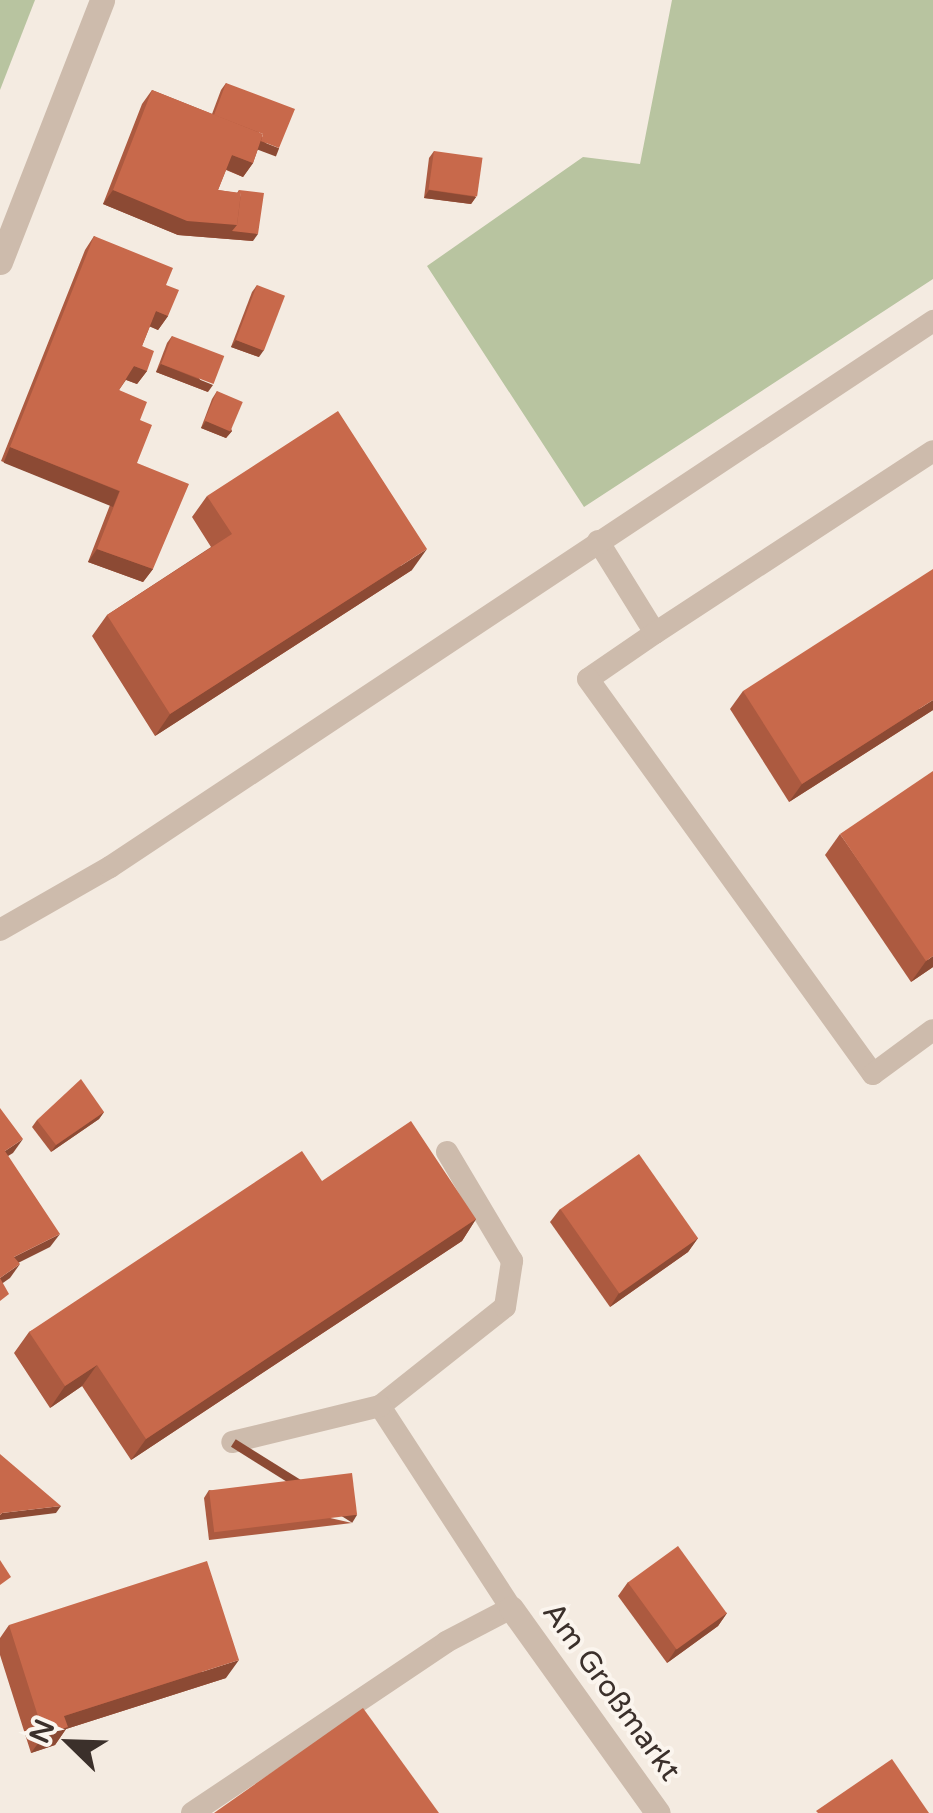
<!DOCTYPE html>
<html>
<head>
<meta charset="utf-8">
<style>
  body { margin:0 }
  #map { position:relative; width:933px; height:1813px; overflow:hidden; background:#f4ebe1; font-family:"Varela Round",sans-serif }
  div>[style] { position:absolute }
  .green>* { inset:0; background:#b8c4a0 }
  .service>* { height:22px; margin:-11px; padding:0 11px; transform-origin:11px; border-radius:11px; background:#cdbbac }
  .minor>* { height:25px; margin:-12.5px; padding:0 12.5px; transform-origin:12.5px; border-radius:12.5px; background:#cdbbac }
  .tertiary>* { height:25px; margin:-12.5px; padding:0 12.5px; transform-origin:12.5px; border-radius:12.5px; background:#cdbbac }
  .wall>* { inset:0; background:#ac5a40 }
  .shaded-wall>* { inset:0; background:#8c4a34; transform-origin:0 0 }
  .building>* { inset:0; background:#c8694b; transform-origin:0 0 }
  span { translate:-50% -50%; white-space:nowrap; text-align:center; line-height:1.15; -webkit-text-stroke:8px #fbf5ee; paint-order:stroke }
  .street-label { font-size:30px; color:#3b302b }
  .north { position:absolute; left:20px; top:1693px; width:100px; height:100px; -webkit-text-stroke:8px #fbf5ee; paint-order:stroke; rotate:293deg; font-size:28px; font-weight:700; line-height:40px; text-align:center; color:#3b302b }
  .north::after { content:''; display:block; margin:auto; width:35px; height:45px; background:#3b302b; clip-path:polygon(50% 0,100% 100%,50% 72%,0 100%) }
</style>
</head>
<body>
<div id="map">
  <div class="green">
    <i style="clip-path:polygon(0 0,35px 0,0 90px)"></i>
    <i style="clip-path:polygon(672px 0,933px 0,933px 279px,584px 507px,427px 266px,583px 157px,640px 164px)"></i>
  </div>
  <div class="service">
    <i style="left:598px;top:541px;width:108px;rotate:58.2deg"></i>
    <i style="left:655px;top:633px;width:81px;rotate:145.5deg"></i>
    <i style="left:588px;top:679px;width:487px;rotate:54.2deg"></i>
    <i style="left:873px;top:1074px;width:74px;rotate:-36.3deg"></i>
    <i style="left:655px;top:633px;width:332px;rotate:-33.2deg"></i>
    <i style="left:0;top:930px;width:127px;rotate:-29.8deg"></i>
    <i style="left:110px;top:867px;width:988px;rotate:-33.56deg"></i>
    <i style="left:380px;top:1406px;width:159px;rotate:-38.4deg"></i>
    <i style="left:505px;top:1307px;width:47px;rotate:-81.3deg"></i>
    <i style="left:512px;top:1261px;width:127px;rotate:-120.8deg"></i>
    <i style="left:192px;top:1813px;width:306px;rotate:-33.9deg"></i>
    <i style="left:446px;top:1642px;width:73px;rotate:-27.6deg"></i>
    <i style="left:511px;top:1608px;width:241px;rotate:-123deg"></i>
    <i style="left:380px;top:1406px;width:152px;rotate:166.3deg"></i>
  </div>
  <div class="minor">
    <i style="left:511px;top:1608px;width:252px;rotate:54.4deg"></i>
  </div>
  <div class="tertiary">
    <i style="left:0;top:262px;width:281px;rotate:-68.7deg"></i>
  </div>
  <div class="wall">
    <i style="clip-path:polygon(226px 83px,274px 155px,258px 149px,253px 163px,243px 177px,226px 170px,218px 190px,237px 193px,239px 190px,253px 241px,178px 235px,103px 204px,142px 104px,152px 90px,212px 114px,221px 90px)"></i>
    <i style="clip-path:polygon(434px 151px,476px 197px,471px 204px,424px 198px,429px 158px)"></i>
    <i style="clip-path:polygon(94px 236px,166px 285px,168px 316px,158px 330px,150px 326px,142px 346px,147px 371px,137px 384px,126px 380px,119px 390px,140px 420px,137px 463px,153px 569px,143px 582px,88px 562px,110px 505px,1px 461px,85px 250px)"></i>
    <i style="clip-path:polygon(257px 285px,259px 357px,231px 347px,252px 292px)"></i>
    <i style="clip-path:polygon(172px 336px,208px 392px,156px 372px,167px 343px)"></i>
    <i style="clip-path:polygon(217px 391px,232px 431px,226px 438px,201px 428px,212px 399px)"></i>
    <i style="clip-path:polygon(207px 496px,412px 570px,155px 736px,92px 636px,107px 615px,211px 547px,192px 517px)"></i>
    <i style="clip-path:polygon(743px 691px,933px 710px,789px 802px,730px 709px)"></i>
    <i style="clip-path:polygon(840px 834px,933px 967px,911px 982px,825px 855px)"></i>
    <i style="clip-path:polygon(104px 1112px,99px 1119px,51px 1152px,32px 1127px,37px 1120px)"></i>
    <i style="clip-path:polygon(322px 1181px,476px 1219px,462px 1241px,131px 1460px,82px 1386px,50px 1408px,14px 1353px,29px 1332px)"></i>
    <i style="clip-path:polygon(560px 1209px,698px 1238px,688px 1252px,610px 1307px,550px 1222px)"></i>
    <i style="clip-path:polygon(209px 1490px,352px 1523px,209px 1540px,204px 1498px)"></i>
    <i style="clip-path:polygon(628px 1582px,727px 1613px,718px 1626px,667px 1663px,618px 1596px)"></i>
    <i style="clip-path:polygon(9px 1625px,226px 1678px,66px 1729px,55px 1745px,31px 1753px,0 1655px,0 1638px)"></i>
  </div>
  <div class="shaded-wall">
    <i style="left:211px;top:122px;width:73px;height:9px;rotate:21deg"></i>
    <i style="clip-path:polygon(232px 155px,253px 163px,243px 177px,223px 168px)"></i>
    <i style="clip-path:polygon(113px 190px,237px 225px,258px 234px,253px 241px,178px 235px,103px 204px)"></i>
    <i style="clip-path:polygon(429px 190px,476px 197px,471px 204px,424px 198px)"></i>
    <i style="clip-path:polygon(156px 311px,168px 316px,158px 330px,146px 325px)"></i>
    <i style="clip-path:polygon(236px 340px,264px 350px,259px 357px,231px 347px)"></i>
    <i style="clip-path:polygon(161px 364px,213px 385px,208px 392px,156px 372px)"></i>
    <i style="clip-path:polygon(134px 366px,147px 371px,137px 384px,124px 379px)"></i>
    <i style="clip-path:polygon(206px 421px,232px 431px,226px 438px,201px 428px)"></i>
    <i style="left:10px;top:447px;width:118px;height:17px;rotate:22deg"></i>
    <i style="clip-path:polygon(97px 549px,153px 569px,143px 582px,88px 562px)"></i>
    <i style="clip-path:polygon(427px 549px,412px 570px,155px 736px,170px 714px)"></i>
    <i style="clip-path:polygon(933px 700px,933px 710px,789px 802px,802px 784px)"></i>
    <i style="clip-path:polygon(933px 956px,933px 967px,911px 982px,926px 961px)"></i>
    <i style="clip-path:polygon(104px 1112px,99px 1119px,51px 1152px,56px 1145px)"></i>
    <i style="clip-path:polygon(23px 1139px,13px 1153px,0 1161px,5px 1151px)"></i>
    <i style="clip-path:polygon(476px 1219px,462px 1241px,131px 1460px,146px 1439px)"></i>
    <i style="clip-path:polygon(60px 1234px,50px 1247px,4px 1270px,14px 1257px)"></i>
    <i style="clip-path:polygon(698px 1238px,688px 1252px,610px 1307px,619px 1293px)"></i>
    <i style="clip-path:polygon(20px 1264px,10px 1278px,0 1285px,0 1278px)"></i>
    <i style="clip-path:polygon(97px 1365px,82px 1386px,50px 1408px,65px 1386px)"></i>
    <i style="clip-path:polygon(61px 1506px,56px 1513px,0 1520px,0 1515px,2px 1513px)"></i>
    <i style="left:357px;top:1515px;width:9px;height:143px;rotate:122deg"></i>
    <i style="clip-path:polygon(727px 1613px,718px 1626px,667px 1663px,676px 1649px)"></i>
    <i style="clip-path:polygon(239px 1660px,226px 1678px,66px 1729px,55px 1745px,31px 1753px,44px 1735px,64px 1716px)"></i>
  </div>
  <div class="building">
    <i style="clip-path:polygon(226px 83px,295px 109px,279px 148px,261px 141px,263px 134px,214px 115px)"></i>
    <i style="clip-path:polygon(152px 90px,263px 134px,253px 163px,232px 155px,218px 190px,241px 193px,237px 225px,187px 221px,113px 190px)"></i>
    <i style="left:434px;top:151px;width:49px;height:39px;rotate:8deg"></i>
    <i style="clip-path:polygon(239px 190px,264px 193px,258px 234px,232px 231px,237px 225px,241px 193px,238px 193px)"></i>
    <i style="clip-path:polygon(94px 236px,173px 268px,166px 285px,179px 290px,168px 316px,156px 311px,142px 346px,154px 351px,147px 371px,134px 366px,119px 390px,147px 402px,140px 420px,152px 425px,137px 463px,189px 484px,153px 569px,97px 549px,120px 491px,10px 447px)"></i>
    <i style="left:257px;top:285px;width:30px;height:59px;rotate:21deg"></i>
    <i style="left:172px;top:336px;width:56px;height:30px;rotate:21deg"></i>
    <i style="left:217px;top:391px;width:28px;height:32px;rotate:23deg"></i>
    <i style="clip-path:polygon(338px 411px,427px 549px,170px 714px,107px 615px,232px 534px,207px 496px)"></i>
    <i style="clip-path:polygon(933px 569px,933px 700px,802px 784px,743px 691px)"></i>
    <i style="clip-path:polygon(933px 771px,933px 956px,926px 961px,840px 834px)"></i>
    <i style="clip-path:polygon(81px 1079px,104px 1112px,56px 1145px,37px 1120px)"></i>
    <i style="clip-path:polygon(0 1108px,23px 1139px,5px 1151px,60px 1234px,14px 1257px,20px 1264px,0 1278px)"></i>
    <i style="clip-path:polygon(411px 1121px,476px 1219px,146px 1439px,97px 1365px,65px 1386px,29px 1332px,302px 1151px,322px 1181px)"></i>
    <i style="left:639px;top:1154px;width:103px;height:96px;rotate:55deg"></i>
    <i style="clip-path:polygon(0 1278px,9px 1294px,0 1301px)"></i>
    <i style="clip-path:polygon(0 1454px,61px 1506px,2px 1513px,0 1515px)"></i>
    <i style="left:352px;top:1473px;width:42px;height:144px;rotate:83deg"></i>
    <i style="left:678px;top:1546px;width:83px;height:62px;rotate:54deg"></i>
    <i style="clip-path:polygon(0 1560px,11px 1577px,0 1585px)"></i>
    <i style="clip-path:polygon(207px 1561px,239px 1660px,64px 1716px,68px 1727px,44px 1735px,9px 1625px)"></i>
    <i style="clip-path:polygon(363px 1708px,439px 1813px,214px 1813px)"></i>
    <i style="clip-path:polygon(892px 1759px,929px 1813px,818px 1813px,816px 1811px)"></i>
  </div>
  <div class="street-label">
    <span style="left:611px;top:1692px;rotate:54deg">Am Großmarkt</span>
  </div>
  <div class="north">N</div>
</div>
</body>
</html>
